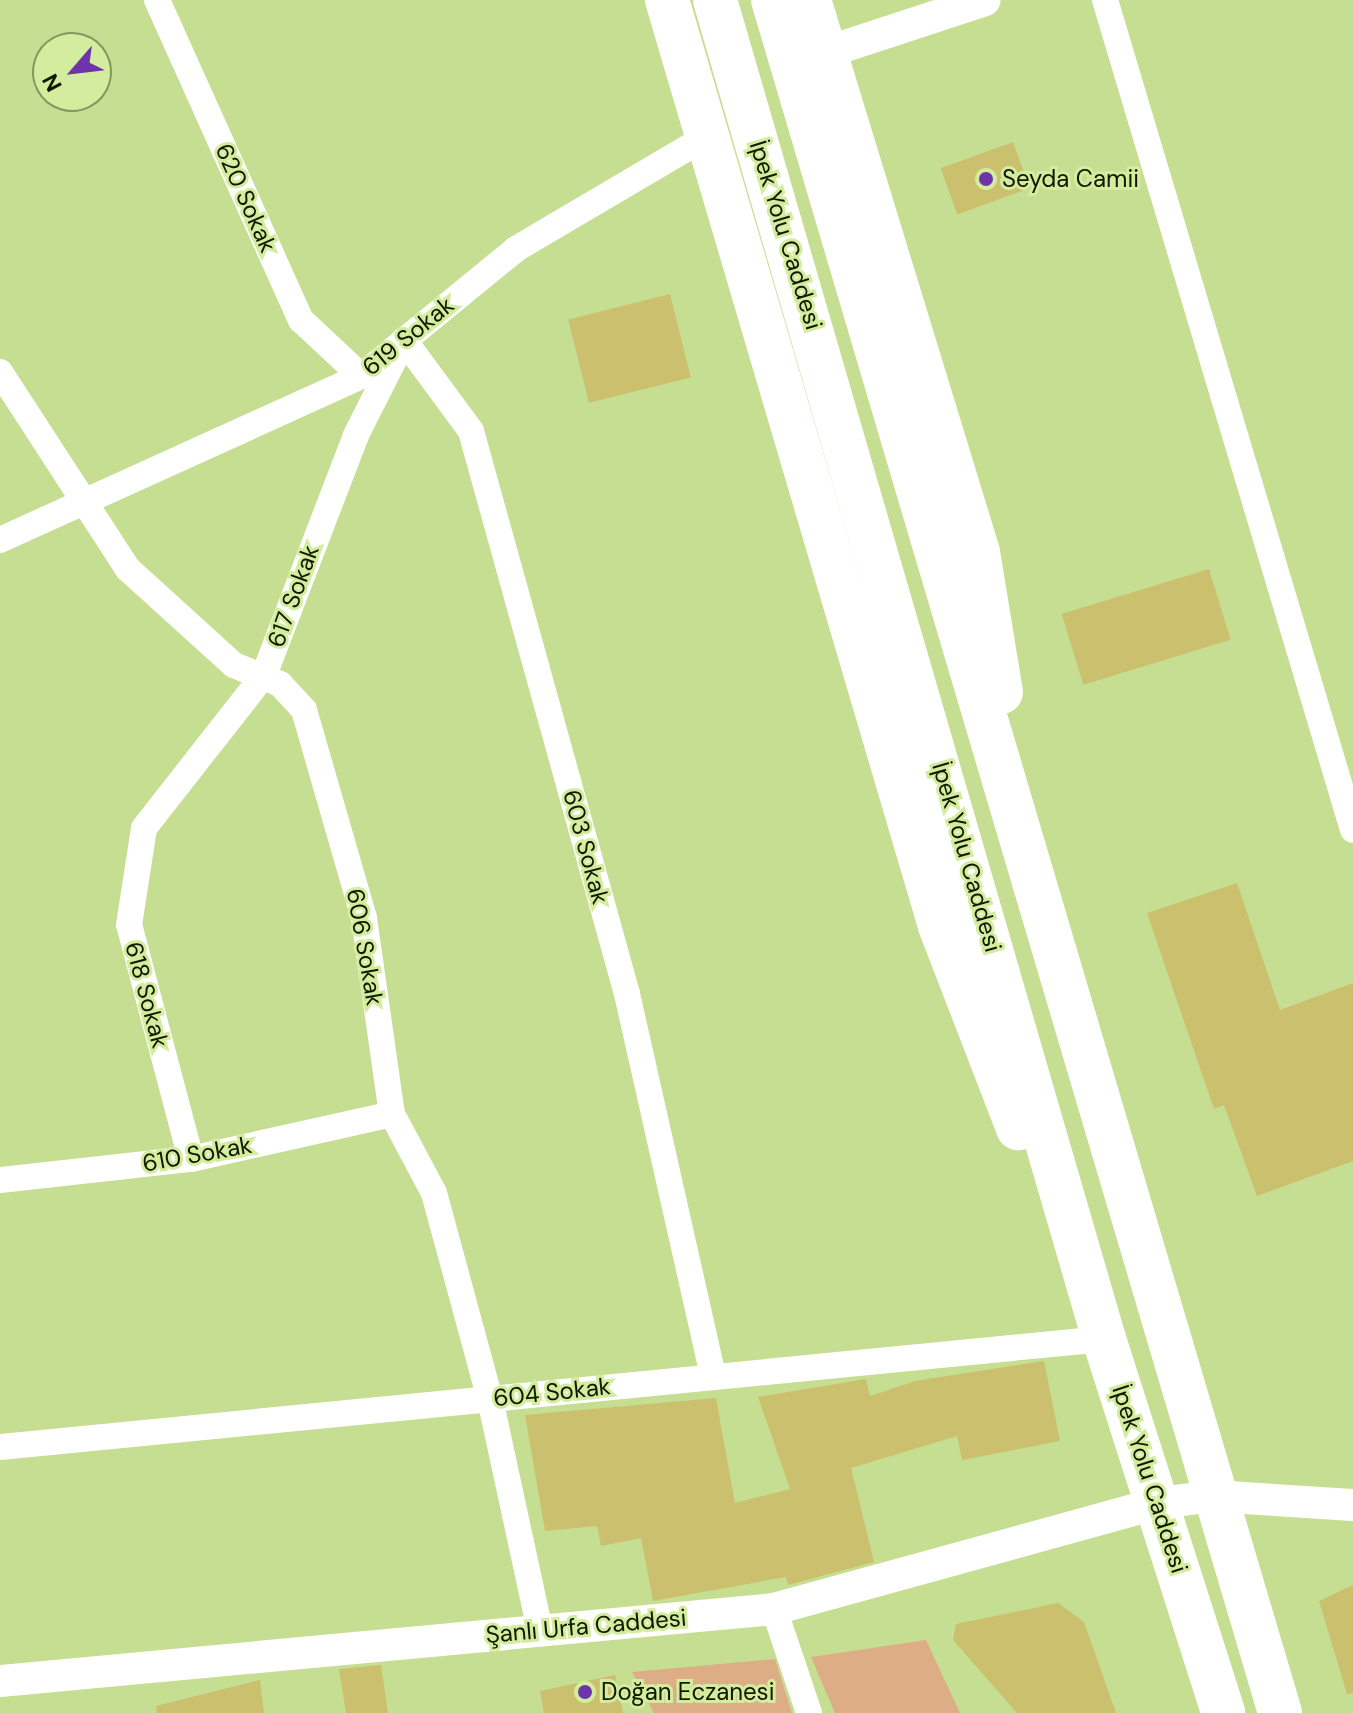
<!DOCTYPE html>
<html>
<head>
<meta charset="utf-8">
<style>
  body { margin:0 }
  #map { position:relative; width:1353px; height:1713px; overflow:hidden; background:#c6de91; font-family:"DM Sans",sans-serif }
  div>[style] { position:absolute }
  .green>* { inset:0; background:#ddae85 }
  .building>* { inset:0; background:#cac06e; transform-origin:0 0 }
  .minor>* { height:26px; margin:-13px; padding:0 13px; transform-origin:13px; border-radius:13px; background:#fff }
  .tertiary>* { height:32px; margin:-16px; padding:0 16px; transform-origin:16px; border-radius:16px; background:#fff }
  .trunk>* { height:44px; margin:-22px; padding:0 22px; transform-origin:22px; border-radius:22px; background:#fff }
  .dots>* { width:22px; height:22px; translate:-50% -50%; box-sizing:border-box; border:4px solid #d3ec9d; border-radius:50% }
  span { translate:-50% -50%; white-space:nowrap; text-align:center; line-height:1.15; -webkit-text-stroke:6px #d3ec9d; paint-order:stroke }
  .poi-label { font-size:24px; color:#101800 }
  .left { translate:0 -50%; text-align:left }
  .street-label { font-size:24px; color:#101800 }
  .north { position:absolute; left:32px; top:32px; width:80px; height:80px; box-sizing:border-box; background:#d3ec9d; border:2px solid #85975e; border-radius:50%; rotate:242deg; font-size:22px; font-weight:700; line-height:32px; text-align:center; color:#101800 }
  .north::after { content:''; display:block; margin:auto; width:28px; height:36px; background:#6e34aa; clip-path:polygon(50% 0,100% 100%,50% 72%,0 100%) }
</style>
</head>
<body>
<div id="map">
  <div class="green">
    <i style="clip-path:polygon(926px 1640px,960px 1713px,835px 1713px,811px 1657px)"></i>
    <i style="clip-path:polygon(775px 1659px,792px 1713px,654px 1713px,632px 1672px)"></i>
  </div>
  <div class="building">
    <i style="left:1013px;top:142px;width:49px;height:77px;rotate:70deg"></i>
    <i style="left:670px;top:294px;width:86px;height:105px;rotate:76deg"></i>
    <i style="left:1209px;top:569px;width:74px;height:154px;rotate:73deg"></i>
    <i style="clip-path:polygon(1237px 883px,1280px 1010px,1353px 983px,1353px 1161px,1257px 1196px,1224px 1105px,1214px 1109px,1147px 913px)"></i>
    <i style="clip-path:polygon(1044px 1361px,1060px 1441px,962px 1460px,957px 1436px,851px 1468px,874px 1562px,788px 1585px,786px 1577px,653px 1601px,641px 1538px,601px 1546px,597px 1526px,545px 1531px,525px 1415px,716px 1398px,735px 1503px,790px 1489px,758px 1397px,866px 1379px,870px 1396px,915px 1381px)"></i>
    <i style="clip-path:polygon(1353px 1585px,1353px 1693px,1347px 1694px,1319px 1601px)"></i>
    <i style="clip-path:polygon(1058px 1603px,1084px 1622px,1116px 1713px,1017px 1713px,953px 1640px,956px 1624px)"></i>
    <i style="clip-path:polygon(381px 1665px,388px 1713px,346px 1713px,339px 1669px)"></i>
    <i style="clip-path:polygon(615px 1675px,623px 1713px,544px 1713px,540px 1691px)"></i>
    <i style="clip-path:polygon(260px 1680px,264px 1713px,157px 1713px,156px 1706px)"></i>
  </div>
  <div class="minor">
    <i style="left:157px;top:0;width:351px;rotate:65.8deg"></i>
    <i style="left:301px;top:320px;width:82px;rotate:43deg"></i>
    <i style="left:1105px;top:0;width:866px;rotate:73.36deg"></i>
    <i style="left:404px;top:340px;width:113px;rotate:53.6deg"></i>
    <i style="left:471px;top:431px;width:584px;rotate:74.51deg"></i>
    <i style="left:627px;top:994px;width:392px;rotate:77.3deg"></i>
    <i style="left:0;top:372px;width:235px;rotate:57deg"></i>
    <i style="left:128px;top:569px;width:143px;rotate:42.2deg"></i>
    <i style="left:234px;top:665px;width:50px;rotate:22.4deg"></i>
    <i style="left:280px;top:684px;width:35px;rotate:47deg"></i>
    <i style="left:304px;top:710px;width:216px;rotate:73.9deg"></i>
    <i style="left:364px;top:918px;width:198px;rotate:81.9deg"></i>
    <i style="left:392px;top:1114px;width:89px;rotate:62deg"></i>
    <i style="left:434px;top:1193px;width:213px;rotate:74.8deg"></i>
    <i style="left:490px;top:1399px;width:237px;rotate:77.8deg"></i>
    <i style="left:0;top:540px;width:397px;rotate:-24.4deg"></i>
    <i style="left:361px;top:376px;width:200px;rotate:-39.3deg"></i>
    <i style="left:516px;top:249px;width:223px;rotate:-30.5deg"></i>
    <i style="left:191px;top:1159px;width:242px;rotate:-104.8deg"></i>
    <i style="left:129px;top:925px;width:98px;rotate:-81.2deg"></i>
    <i style="left:144px;top:828px;width:194px;rotate:-51.9deg"></i>
    <i style="left:264px;top:675px;width:257px;rotate:-69deg"></i>
    <i style="left:356px;top:435px;width:106px;rotate:-63.2deg"></i>
    <i style="left:0;top:1180px;width:192px;rotate:-6.3deg"></i>
    <i style="left:191px;top:1159px;width:206px;rotate:-12.6deg"></i>
    <i style="left:0;top:1447px;width:1109px;rotate:-5.59deg"></i>
    <i style="left:774px;top:1609px;width:110px;rotate:71.4deg"></i>
  </div>
  <div class="tertiary">
    <i style="left:824px;top:53px;width:169px;rotate:-18.2deg"></i>
    <i style="left:0;top:1681px;width:777px;rotate:-5.31deg"></i>
    <i style="left:774px;top:1609px;width:399px;rotate:-15.4deg"></i>
    <i style="left:1159px;top:1503px;width:54px;rotate:-7.4deg"></i>
    <i style="left:1213px;top:1496px;width:140px;rotate:3.7deg"></i>
  </div>
  <div class="trunk">
    <i style="left:667px;top:0;width:965px;rotate:73.57deg"></i>
    <i style="left:940px;top:926px;width:217px;rotate:68.9deg"></i>
    <i style="left:715px;top:0;width:1394px;rotate:73.8deg"></i>
    <i style="left:1104px;top:1339px;width:392px;rotate:72.3deg"></i>
    <i style="left:773px;top:0;width:1786px;rotate:73.51deg"></i>
    <i style="left:809px;top:0;width:577px;rotate:72.98deg"></i>
    <i style="left:978px;top:552px;width:142px;rotate:80.7deg"></i>
  </div>
  <div class="dots">
    <i style="left:986px;top:179px;background:#6e34aa"></i>
    <i style="left:585px;top:1692px;background:#6e34aa"></i>
  </div>
  <div class="poi-label">
    <span class="left" style="left:1002px;top:179px">Seyda Camii</span>
    <span class="left" style="left:601px;top:1692px">Doğan Eczanesi</span>
  </div>
  <div class="street-label">
    <span style="left:246px;top:198px;rotate:66deg">620 Sokak</span>
    <span style="left:786px;top:235px;rotate:73deg">İpek Yolu Caddesi</span>
    <span style="left:408px;top:336px;rotate:-39deg">619 Sokak</span>
    <span style="left:293px;top:596px;rotate:-70deg">617 Sokak</span>
    <span style="left:586px;top:847px;rotate:75deg">603 Sokak</span>
    <span style="left:967px;top:857px;rotate:74deg">İpek Yolu Caddesi</span>
    <span style="left:365px;top:947px;rotate:80deg">606 Sokak</span>
    <span style="left:147px;top:995px;rotate:75deg">618 Sokak</span>
    <span style="left:197px;top:1154px;rotate:-10deg">610 Sokak</span>
    <span style="left:552px;top:1392px;rotate:-6deg">604 Sokak</span>
    <span style="left:1150px;top:1479px;rotate:72deg">İpek Yolu Caddesi</span>
    <span style="left:586px;top:1626px;rotate:-5deg">Şanlı Urfa Caddesi</span>
  </div>
  <div class="north">N</div>
</div>
</body>
</html>
